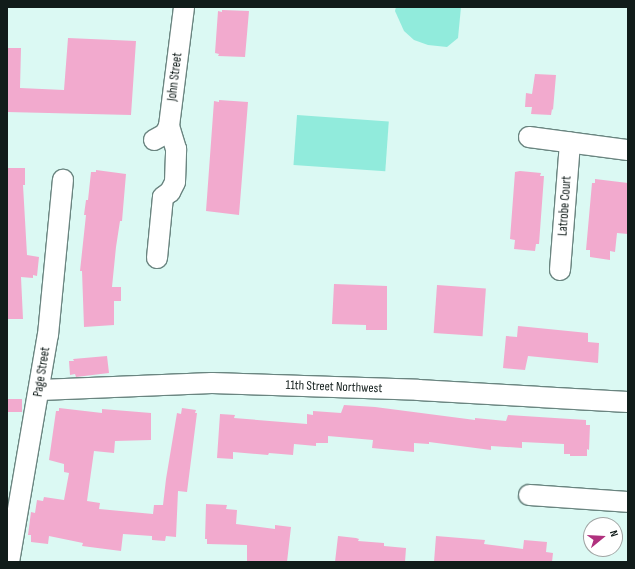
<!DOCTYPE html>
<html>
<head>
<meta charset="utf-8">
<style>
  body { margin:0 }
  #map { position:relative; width:635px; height:569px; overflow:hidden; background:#dbf9f3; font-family:"Sofia Sans Condensed",sans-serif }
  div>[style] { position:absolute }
  .green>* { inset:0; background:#91ebdc; transform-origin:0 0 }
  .building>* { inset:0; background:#f2aace; transform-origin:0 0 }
  .roads { filter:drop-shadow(1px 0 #6a8580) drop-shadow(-1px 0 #6a8580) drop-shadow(0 1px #6a8580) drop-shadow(0 -1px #6a8580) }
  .minor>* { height:20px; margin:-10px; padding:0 10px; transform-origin:10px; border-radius:10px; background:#fff }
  span { translate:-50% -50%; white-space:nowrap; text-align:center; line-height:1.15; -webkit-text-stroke:4px #fff; paint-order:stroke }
  .street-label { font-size:13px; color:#111c1a }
  .frame { position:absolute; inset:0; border:8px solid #111c1a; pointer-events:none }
  .north { position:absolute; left:583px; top:517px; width:40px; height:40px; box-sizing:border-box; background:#fff; border:1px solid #a0a4a3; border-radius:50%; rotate:72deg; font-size:11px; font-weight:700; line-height:16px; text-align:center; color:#111c1a }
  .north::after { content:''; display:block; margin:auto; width:14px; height:18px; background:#b0317e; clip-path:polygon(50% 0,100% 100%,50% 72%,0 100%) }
</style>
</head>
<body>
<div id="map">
  <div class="green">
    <i style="clip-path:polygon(396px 7px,461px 7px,458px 38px,447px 47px,428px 45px,414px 40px,404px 31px,395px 11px)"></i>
    <i style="left:297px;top:115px;width:92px;height:50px;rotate:4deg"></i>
  </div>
  <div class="building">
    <i style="clip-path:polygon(222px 10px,249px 11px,245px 57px,218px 56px,219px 54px,215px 53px,218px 11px,222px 12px)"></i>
    <i style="clip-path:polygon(68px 38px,136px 41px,131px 115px,7px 112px,7px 48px,21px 48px,20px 88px,64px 90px)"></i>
    <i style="clip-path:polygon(535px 74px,556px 75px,553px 110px,552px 109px,551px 115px,531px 114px,532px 107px,525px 107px,526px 93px,532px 94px)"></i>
    <i style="clip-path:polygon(219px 100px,248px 102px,239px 215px,206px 211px,214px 101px,219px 102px)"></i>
    <i style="clip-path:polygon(7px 168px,25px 168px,25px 185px,23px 185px,27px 255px,39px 257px,37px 276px,33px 275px,33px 278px,21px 277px,23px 319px,7px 319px)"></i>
    <i style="clip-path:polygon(96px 170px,126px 174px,122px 221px,120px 221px,116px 247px,112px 287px,121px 287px,121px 301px,114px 301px,114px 325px,84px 327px,82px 271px,80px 271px,86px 215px,84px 215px,86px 200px,88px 200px,91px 172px,96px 172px)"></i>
    <i style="clip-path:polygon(520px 171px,541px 173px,540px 176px,544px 176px,539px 244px,536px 244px,535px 251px,514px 249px,515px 240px,510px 239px,515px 172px)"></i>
    <i style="clip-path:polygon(595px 179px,628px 183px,628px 234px,617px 233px,615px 252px,610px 251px,610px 260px,590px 257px,590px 250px,586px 250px,592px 183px,595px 183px)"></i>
    <i style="clip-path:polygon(334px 284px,387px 286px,387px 330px,366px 330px,366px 325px,332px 324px)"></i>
    <i style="left:437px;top:285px;width:49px;height:48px;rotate:4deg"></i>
    <i style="clip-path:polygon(518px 326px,588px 333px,588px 342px,599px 343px,598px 363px,528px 356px,525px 370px,503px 368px,506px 336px,517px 337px)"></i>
    <i style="clip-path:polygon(107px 356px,109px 373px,76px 377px,75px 374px,70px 375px,69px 361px,74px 361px,73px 359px)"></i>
    <i style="left:7px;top:399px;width:15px;height:13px"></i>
    <i style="clip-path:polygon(344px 405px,375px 407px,475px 420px,475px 418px,506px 421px,508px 415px,586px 420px,586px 425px,590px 425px,589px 450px,587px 449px,587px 456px,570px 456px,570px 454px,564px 454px,564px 444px,522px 442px,522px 448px,491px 446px,491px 450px,429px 442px,429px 444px,414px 443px,414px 452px,372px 448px,373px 440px,328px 436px,328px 443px,316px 443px,316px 446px,294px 444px,293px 455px,269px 453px,268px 455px,233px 452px,233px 459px,217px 458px,220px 414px,235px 415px,234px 418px,307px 424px,307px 414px,313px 415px,313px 411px,341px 413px)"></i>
    <i style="clip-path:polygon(59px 408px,102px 413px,102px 409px,151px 413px,151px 440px,115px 441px,114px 453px,94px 451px,87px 501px,100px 503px,99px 509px,153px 514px,154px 505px,163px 505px,166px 479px,177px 413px,181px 414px,182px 408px,196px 410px,195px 413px,197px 413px,187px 492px,178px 491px,176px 537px,166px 536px,165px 541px,152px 540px,152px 536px,123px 534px,121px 551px,82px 546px,83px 543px,49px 536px,48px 544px,31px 542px,31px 535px,28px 535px,31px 512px,35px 513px,37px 500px,43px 501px,44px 497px,64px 500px,69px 473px,64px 472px,64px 464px,49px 460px,56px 411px,59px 411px)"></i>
    <i style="clip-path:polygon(206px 504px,227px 505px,226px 509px,237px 510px,236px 524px,275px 529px,275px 525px,291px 527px,287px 562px,247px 561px,247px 545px,207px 544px,207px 539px,205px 539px)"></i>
    <i style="clip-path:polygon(338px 536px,356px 538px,359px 539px,358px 541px,384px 543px,384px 546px,406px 548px,405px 562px,335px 562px)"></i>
    <i style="clip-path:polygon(436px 536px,485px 540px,484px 544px,523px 549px,524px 540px,547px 542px,546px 552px,553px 553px,552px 562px,434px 562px)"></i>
  </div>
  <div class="roads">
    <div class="minor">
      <i style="left:529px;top:137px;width:100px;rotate:7.5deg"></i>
      <i style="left:154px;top:140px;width:13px;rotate:-29deg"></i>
      <i style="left:165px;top:134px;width:9px;rotate:-63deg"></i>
      <i style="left:169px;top:126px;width:120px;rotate:-82.8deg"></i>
      <i style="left:157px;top:258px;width:61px;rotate:-84.4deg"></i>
      <i style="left:163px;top:197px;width:9px;rotate:-36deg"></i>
      <i style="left:170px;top:192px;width:11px;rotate:-63deg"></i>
      <i style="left:175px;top:182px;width:33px;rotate:-88deg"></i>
      <i style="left:176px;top:149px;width:24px;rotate:-107deg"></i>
      <i style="left:560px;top:270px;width:128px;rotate:-85.5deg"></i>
      <i style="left:40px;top:390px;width:172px;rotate:-2.3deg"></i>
      <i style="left:212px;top:383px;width:206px;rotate:1.9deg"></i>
      <i style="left:418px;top:390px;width:210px;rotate:3.3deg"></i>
      <i style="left:529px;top:495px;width:99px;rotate:4deg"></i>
      <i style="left:9px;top:562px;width:230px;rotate:-80.3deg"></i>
      <i style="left:48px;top:335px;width:156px;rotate:-84.5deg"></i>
    </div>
  </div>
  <div class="street-label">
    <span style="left:175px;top:77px;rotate:-83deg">John Street</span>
    <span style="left:565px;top:206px;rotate:-86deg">Latrobe Court</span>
    <span style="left:42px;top:372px;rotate:-81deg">Page Street</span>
    <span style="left:334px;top:387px;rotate:2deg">11th Street Northwest</span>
  </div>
  <div class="frame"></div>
  <div class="north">N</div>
</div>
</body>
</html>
